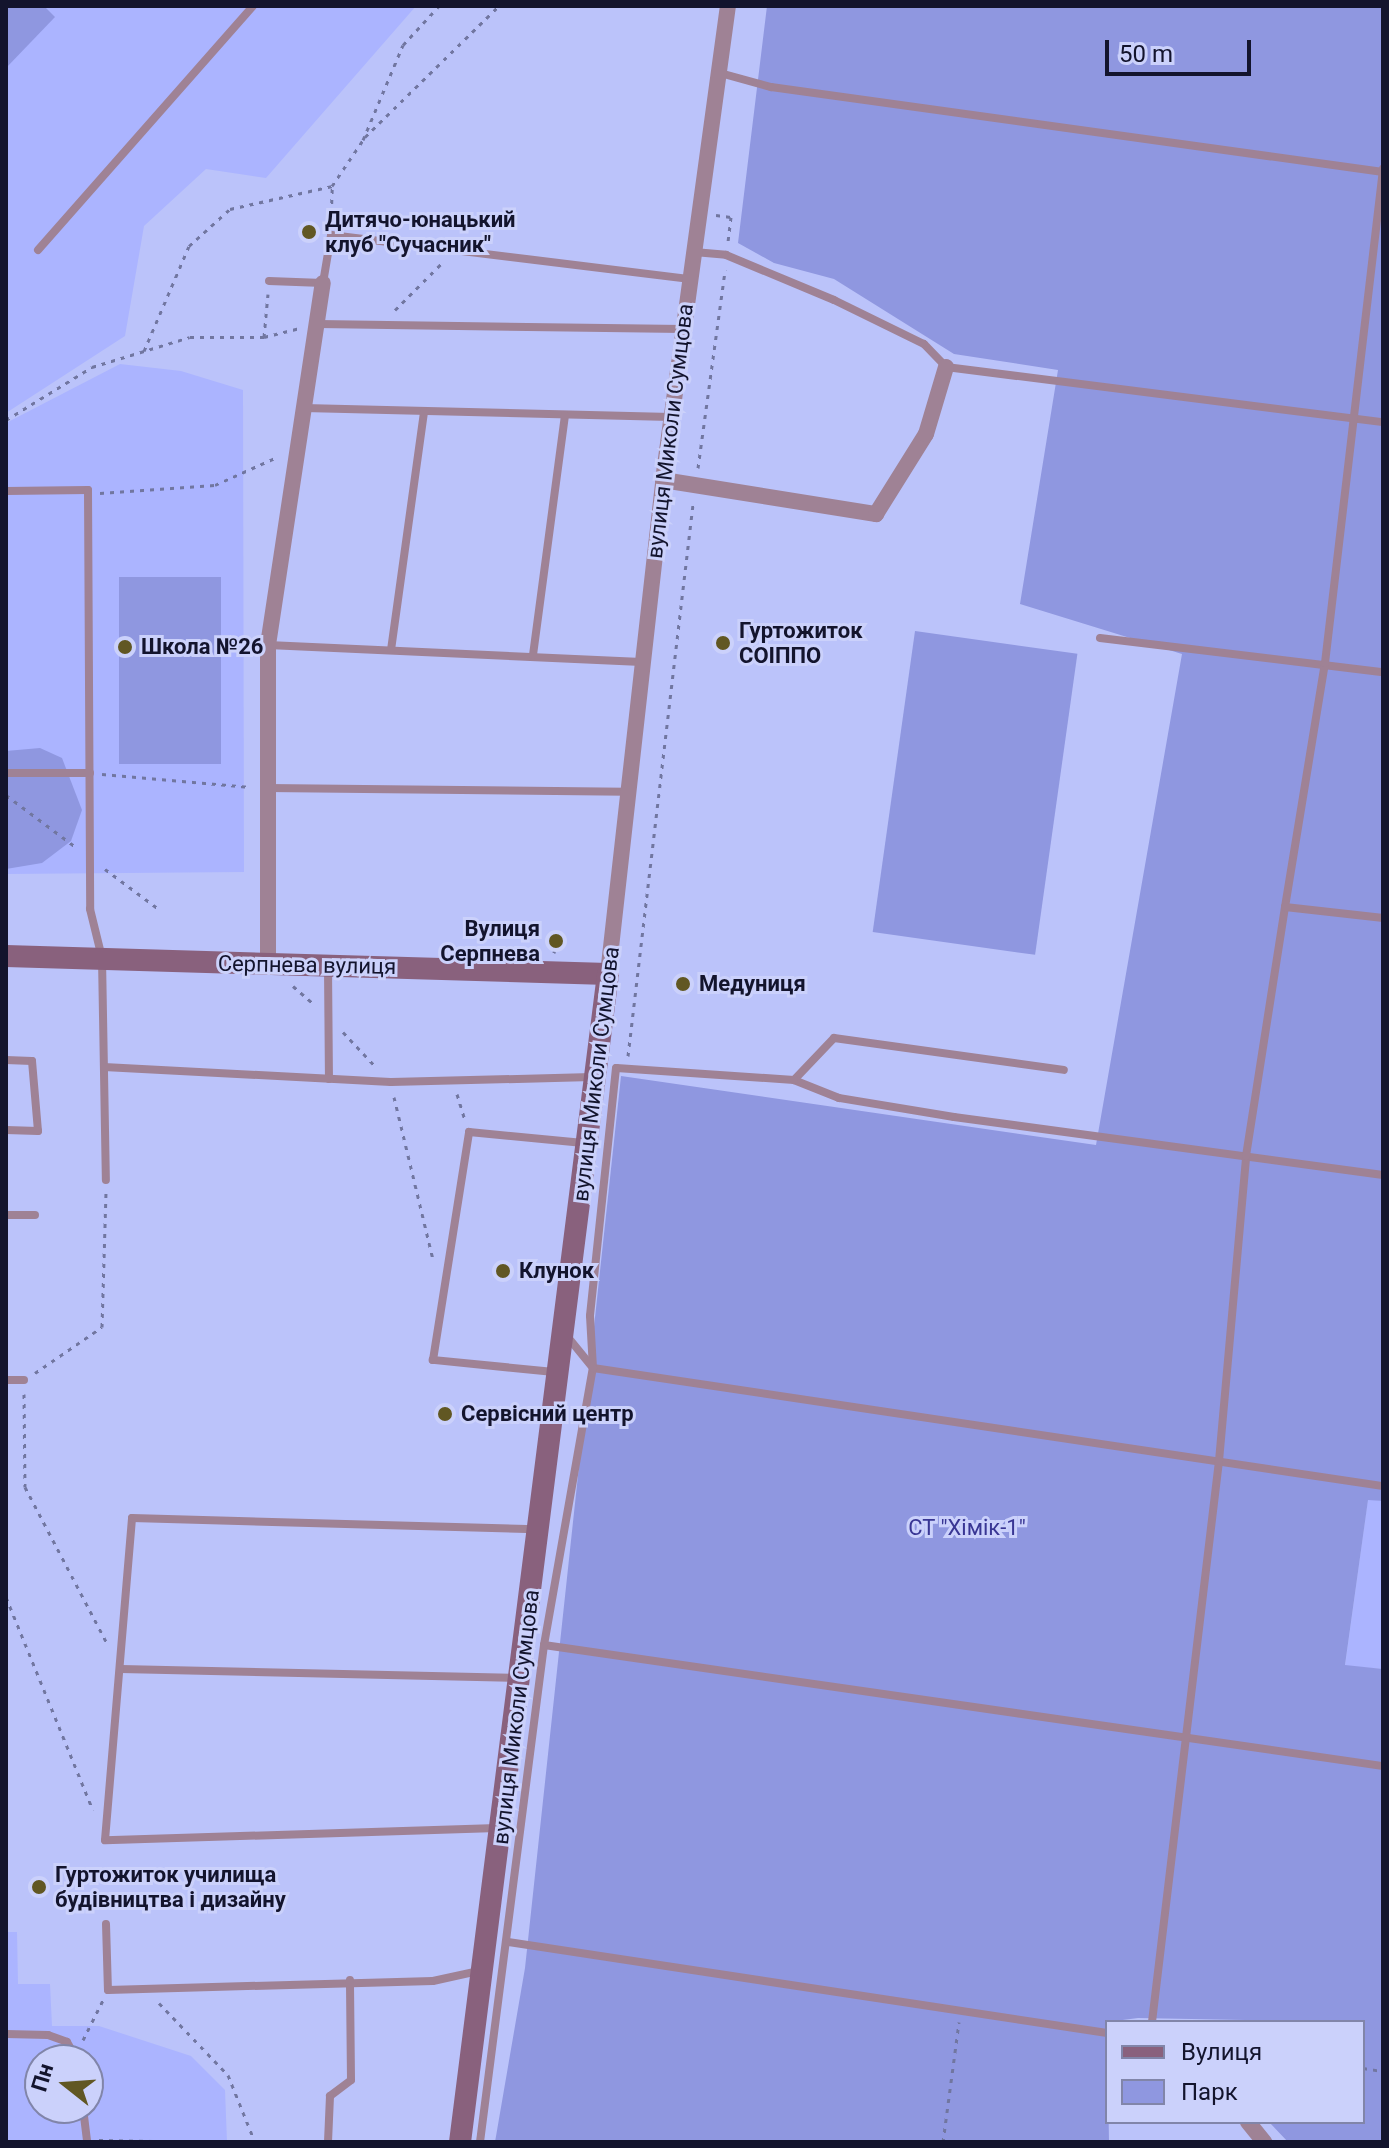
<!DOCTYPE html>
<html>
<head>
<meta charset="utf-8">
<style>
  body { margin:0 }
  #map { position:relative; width:1389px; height:2148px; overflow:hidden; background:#bbc3fa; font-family:Roboto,sans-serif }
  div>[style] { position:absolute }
  .built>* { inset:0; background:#abb4ff }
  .green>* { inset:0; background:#8f97e0; transform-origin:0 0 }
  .path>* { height:3px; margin-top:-1.5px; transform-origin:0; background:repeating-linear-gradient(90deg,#7176a0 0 4px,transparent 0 10px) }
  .lane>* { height:8px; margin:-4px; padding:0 4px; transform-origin:4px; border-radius:4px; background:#9f8295 }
  .street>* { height:16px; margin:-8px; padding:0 8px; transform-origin:8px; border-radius:8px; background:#9f8295 }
  .secondary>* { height:22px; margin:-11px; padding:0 11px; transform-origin:11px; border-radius:11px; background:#89617d }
  .dots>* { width:22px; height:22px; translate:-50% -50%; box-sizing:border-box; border:4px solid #cbd1fb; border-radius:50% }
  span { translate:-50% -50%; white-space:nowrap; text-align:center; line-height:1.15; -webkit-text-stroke:6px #cbd1fb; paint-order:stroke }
  .poi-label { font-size:22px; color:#13142d; font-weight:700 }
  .left { translate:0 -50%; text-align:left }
  .right { translate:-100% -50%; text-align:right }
  .street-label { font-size:22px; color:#13142d }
  .park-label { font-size:22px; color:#393694 }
  .frame { position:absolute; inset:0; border:8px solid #13142d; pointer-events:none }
  .legend { position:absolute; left:1105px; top:2020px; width:260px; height:104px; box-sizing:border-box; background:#cbd1fb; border:2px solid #8185a9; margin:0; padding:10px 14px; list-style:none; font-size:24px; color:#13142d }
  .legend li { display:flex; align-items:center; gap:16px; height:40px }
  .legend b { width:40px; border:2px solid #8185a9 }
  .north { position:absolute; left:24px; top:2044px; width:80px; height:80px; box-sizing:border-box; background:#cbd1fb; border:2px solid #8185a9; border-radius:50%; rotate:287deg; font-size:22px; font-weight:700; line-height:32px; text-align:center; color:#13142d }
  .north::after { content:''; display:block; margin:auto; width:28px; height:36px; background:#615723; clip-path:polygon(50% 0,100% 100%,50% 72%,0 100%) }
  .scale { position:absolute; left:1105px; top:40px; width:146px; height:36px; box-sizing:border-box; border:4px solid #13142d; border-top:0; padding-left:10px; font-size:24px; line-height:28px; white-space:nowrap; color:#13142d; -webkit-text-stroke:6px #cbd1fb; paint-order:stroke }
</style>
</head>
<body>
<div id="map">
  <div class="built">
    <i style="clip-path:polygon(6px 6px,416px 6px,266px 178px,206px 169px,144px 226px,125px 336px,6px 413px)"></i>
    <i style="clip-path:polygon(120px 364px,181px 371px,243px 390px,244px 872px,6px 874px,6px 423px)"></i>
    <i style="clip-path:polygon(1368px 1499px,1383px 1501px,1383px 1669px,1345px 1666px)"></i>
    <i style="clip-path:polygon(evenodd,6px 1932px,17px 1932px,18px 1984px,50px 1984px,52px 2026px,99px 2026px,191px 2056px,225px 2090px,227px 2142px,6px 2142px,6px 1932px,40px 2060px,88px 2060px,88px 2108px,40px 2108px,40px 2060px)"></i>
  </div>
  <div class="green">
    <i style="clip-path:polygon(6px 6px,44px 6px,55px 17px,6px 68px)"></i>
    <i style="clip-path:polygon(767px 6px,1383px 6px,1383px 1501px,1368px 1500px,1345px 1665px,1383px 1669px,1383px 2142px,1288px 2142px,1269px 2122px,1363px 2122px,1363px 2022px,1138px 2018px,1107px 2022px,1109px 2142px,495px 2142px,525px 1968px,621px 1076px,1096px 1145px,1182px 654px,1020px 604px,1058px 370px,954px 354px,834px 279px,774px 263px,738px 243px)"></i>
    <i style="left:221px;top:577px;width:187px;height:102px;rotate:90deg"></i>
    <i style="left:915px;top:631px;width:164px;height:304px;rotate:8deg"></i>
    <i style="clip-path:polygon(40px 748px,62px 758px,82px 810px,71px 841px,42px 863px,6px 869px,6px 751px)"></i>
  </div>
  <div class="path">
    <i style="left:365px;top:137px;width:187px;rotate:-44.4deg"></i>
    <i style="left:716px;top:215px;width:15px;rotate:8deg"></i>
    <i style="left:731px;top:217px;width:25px;rotate:97deg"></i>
    <i style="left:331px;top:223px;width:37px;rotate:-88deg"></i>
    <i style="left:332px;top:186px;width:55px;rotate:-56deg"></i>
    <i style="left:363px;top:140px;width:103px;rotate:-67.2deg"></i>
    <i style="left:403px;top:45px;width:53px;rotate:-47.3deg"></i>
    <i style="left:395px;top:310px;width:68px;rotate:-45deg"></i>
    <i style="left:264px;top:337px;width:36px;rotate:-14deg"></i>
    <i style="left:144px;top:351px;width:114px;rotate:-66.8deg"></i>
    <i style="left:189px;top:246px;width:55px;rotate:-42.1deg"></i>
    <i style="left:230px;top:209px;width:105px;rotate:-12.7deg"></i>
    <i style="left:6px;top:420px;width:101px;rotate:-31.6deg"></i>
    <i style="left:92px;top:367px;width:102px;rotate:-17deg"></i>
    <i style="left:190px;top:337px;width:74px"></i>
    <i style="left:264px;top:337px;width:43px;rotate:-84.7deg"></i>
    <i style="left:698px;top:468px;width:200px;rotate:-82.2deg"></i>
    <i style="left:100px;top:493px;width:115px;rotate:-4deg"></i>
    <i style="left:215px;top:485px;width:68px;rotate:-24.3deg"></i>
    <i style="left:102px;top:774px;width:149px;rotate:5deg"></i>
    <i style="left:6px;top:795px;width:89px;rotate:36.7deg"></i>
    <i style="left:105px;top:869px;width:69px;rotate:36.7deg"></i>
    <i style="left:554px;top:953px;width:12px;rotate:-81deg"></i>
    <i style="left:293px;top:986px;width:28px;rotate:41deg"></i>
    <i style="left:343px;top:1032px;width:48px;rotate:46.7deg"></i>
    <i style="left:628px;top:1056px;width:556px;rotate:-83.28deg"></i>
    <i style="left:457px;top:1094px;width:28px;rotate:73deg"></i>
    <i style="left:394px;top:1097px;width:168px;rotate:76.5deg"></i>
    <i style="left:35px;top:1373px;width:81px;rotate:-34.5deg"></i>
    <i style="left:102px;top:1327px;width:135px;rotate:-88.3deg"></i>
    <i style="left:24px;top:1394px;width:93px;rotate:89.4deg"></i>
    <i style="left:25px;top:1487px;width:176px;rotate:62.3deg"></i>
    <i style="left:6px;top:1597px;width:230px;rotate:67.8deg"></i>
    <i style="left:159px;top:2003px;width:100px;rotate:46.2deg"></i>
    <i style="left:228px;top:2075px;width:72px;rotate:68.1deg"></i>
    <i style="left:83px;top:2040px;width:45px;rotate:-63.4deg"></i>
    <i style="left:1363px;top:2068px;width:20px;rotate:9deg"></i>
    <i style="left:99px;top:2140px;width:109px;rotate:1.1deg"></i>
    <i style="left:943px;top:2142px;width:121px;rotate:-82.4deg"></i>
  </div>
  <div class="lane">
    <i style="left:720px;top:73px;width:53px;rotate:15.4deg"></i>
    <i style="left:771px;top:87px;width:618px;rotate:7.91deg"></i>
    <i style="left:38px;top:250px;width:325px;rotate:-48.6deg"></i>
    <i style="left:694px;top:252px;width:32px;rotate:5deg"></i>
    <i style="left:726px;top:255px;width:117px;rotate:22.6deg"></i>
    <i style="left:834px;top:300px;width:100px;rotate:26.1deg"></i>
    <i style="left:924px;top:344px;width:32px;rotate:46deg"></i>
    <i style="left:946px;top:367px;width:440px;rotate:7.2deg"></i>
    <i style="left:269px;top:281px;width:54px;rotate:2.1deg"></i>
    <i style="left:323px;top:283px;width:49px;rotate:-80.5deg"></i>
    <i style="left:331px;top:235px;width:362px;rotate:7deg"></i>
    <i style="left:318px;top:324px;width:365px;rotate:0.8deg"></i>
    <i style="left:304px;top:408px;width:367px;rotate:1.4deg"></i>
    <i style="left:6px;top:491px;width:82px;rotate:-0.7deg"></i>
    <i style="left:88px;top:490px;width:419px;rotate:89.7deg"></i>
    <i style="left:90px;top:909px;width:50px;rotate:76.2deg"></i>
    <i style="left:102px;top:958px;width:222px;rotate:89deg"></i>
    <i style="left:1100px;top:638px;width:285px;rotate:6.9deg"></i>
    <i style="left:268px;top:645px;width:374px;rotate:2.6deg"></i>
    <i style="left:391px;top:650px;width:241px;rotate:-82.1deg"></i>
    <i style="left:533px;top:655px;width:242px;rotate:-82.4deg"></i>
    <i style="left:6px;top:773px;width:84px"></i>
    <i style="left:267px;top:788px;width:359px;rotate:0.6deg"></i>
    <i style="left:1285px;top:907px;width:247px;rotate:-80.7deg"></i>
    <i style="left:1325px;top:663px;width:498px;rotate:-83.3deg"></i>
    <i style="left:328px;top:968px;width:111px;rotate:89.5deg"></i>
    <i style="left:6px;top:1060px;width:26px;rotate:2deg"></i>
    <i style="left:32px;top:1061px;width:70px;rotate:85.1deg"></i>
    <i style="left:38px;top:1131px;width:32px;rotate:-178deg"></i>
    <i style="left:104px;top:1067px;width:287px;rotate:3deg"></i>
    <i style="left:391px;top:1082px;width:201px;rotate:-1.4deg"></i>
    <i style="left:794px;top:1080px;width:58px;rotate:-46.4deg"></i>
    <i style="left:834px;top:1038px;width:232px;rotate:7.9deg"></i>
    <i style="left:1383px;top:1175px;width:433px;rotate:-172.3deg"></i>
    <i style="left:954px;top:1117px;width:117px;rotate:-170.6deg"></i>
    <i style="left:839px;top:1098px;width:48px;rotate:-158.2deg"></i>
    <i style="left:794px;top:1080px;width:178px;rotate:-176.1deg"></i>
    <i style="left:616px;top:1068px;width:249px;rotate:96deg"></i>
    <i style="left:590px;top:1316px;width:52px;rotate:86.7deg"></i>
    <i style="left:593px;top:1368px;width:799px;rotate:8.5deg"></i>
    <i style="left:6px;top:1215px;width:29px"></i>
    <i style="left:554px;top:1372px;width:122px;rotate:-174.3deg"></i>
    <i style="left:433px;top:1360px;width:231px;rotate:-81deg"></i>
    <i style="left:469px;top:1132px;width:115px;rotate:5.5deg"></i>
    <i style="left:6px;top:1380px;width:18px"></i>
    <i style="left:544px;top:1645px;width:848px;rotate:8.21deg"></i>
    <i style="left:121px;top:1669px;width:395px;rotate:1.3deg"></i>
    <i style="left:497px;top:1828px;width:392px;rotate:178.2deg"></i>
    <i style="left:105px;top:1840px;width:323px;rotate:-85.2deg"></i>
    <i style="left:132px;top:1518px;width:404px;rotate:1.6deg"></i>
    <i style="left:106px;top:1924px;width:66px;rotate:88.3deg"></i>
    <i style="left:108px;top:1990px;width:325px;rotate:-1.6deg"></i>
    <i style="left:433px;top:1981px;width:46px;rotate:-12.5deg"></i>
    <i style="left:508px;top:1942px;width:606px;rotate:8.64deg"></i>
    <i style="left:1152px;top:2022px;width:565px;rotate:-83.19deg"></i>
    <i style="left:1219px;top:1461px;width:306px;rotate:-84.9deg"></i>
    <i style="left:1246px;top:1156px;width:252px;rotate:-81.1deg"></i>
    <i style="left:1285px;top:907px;width:99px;rotate:6.4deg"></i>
    <i style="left:6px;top:2034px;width:42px;rotate:1.4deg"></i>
    <i style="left:48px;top:2035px;width:20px;rotate:20deg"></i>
    <i style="left:67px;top:2042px;width:21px;rotate:61deg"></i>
    <i style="left:83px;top:2108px;width:34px;rotate:83deg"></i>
    <i style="left:328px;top:2142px;width:46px;rotate:-87.5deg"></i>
    <i style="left:330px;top:2096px;width:26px;rotate:-37deg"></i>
    <i style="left:351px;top:2080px;width:100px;rotate:-90.6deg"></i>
    <i style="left:480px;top:2142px;width:501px;rotate:-82.66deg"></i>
    <i style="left:544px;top:1645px;width:281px;rotate:-80deg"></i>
    <i style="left:593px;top:1368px;width:41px;rotate:-129.1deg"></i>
  </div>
  <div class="street">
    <i style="left:663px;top:480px;width:216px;rotate:9.1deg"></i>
    <i style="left:876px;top:514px;width:94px;rotate:-58deg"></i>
    <i style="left:926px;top:434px;width:70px;rotate:-73.4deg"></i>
    <i style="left:268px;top:965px;width:320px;rotate:-90deg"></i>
    <i style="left:268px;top:645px;width:366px;rotate:-81.4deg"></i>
    <i style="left:608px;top:974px;width:497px;rotate:-83.6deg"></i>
    <i style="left:663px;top:480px;width:478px;rotate:-82.2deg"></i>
    <i style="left:1248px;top:2122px;width:26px;rotate:51deg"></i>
  </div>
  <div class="secondary">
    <i style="left:6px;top:956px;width:602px;rotate:1.71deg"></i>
    <i style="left:608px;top:974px;width:1177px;rotate:97.22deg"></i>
  </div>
  <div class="dots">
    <i style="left:309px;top:232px;background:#615723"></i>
    <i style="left:723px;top:643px;background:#615723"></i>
    <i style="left:125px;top:647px;background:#615723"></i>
    <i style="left:556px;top:941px;background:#615723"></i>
    <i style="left:683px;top:984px;background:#615723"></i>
    <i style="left:503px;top:1271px;background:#615723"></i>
    <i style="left:445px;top:1414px;background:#615723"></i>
    <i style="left:39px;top:1887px;background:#615723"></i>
  </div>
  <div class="poi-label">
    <span class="left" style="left:325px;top:232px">Дитячо-юнацький<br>клуб "Сучасник"</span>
    <span class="left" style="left:739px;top:643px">Гуртожиток<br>СОІППО</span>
    <span class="left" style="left:141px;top:647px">Школа №26</span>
    <span class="right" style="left:540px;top:941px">Вулиця<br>Серпнева</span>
    <span class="left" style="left:699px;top:984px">Медуниця</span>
    <span class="left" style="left:519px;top:1271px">Клунок</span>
    <span class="left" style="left:461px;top:1414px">Сервісний центр</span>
    <span class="left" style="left:55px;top:1887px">Гуртожиток училища<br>будівництва і дизайну</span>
  </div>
  <div class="street-label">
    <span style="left:670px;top:431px;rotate:-83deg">вулиця Миколи Сумцова</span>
    <span style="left:307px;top:965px;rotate:1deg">Серпнева вулиця</span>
    <span style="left:596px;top:1074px;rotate:-83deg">вулиця Миколи Сумцова</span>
    <span style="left:516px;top:1717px;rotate:-83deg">вулиця Миколи Сумцова</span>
  </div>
  <div class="park-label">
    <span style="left:967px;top:1528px">СТ "Хімік-1"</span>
  </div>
  <div class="frame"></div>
  <ul class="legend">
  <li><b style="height:10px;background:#89617d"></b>Вулиця</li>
  <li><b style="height:22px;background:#8f97e0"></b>Парк</li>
  </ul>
  <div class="north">Пн</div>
  <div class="scale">50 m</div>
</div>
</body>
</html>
